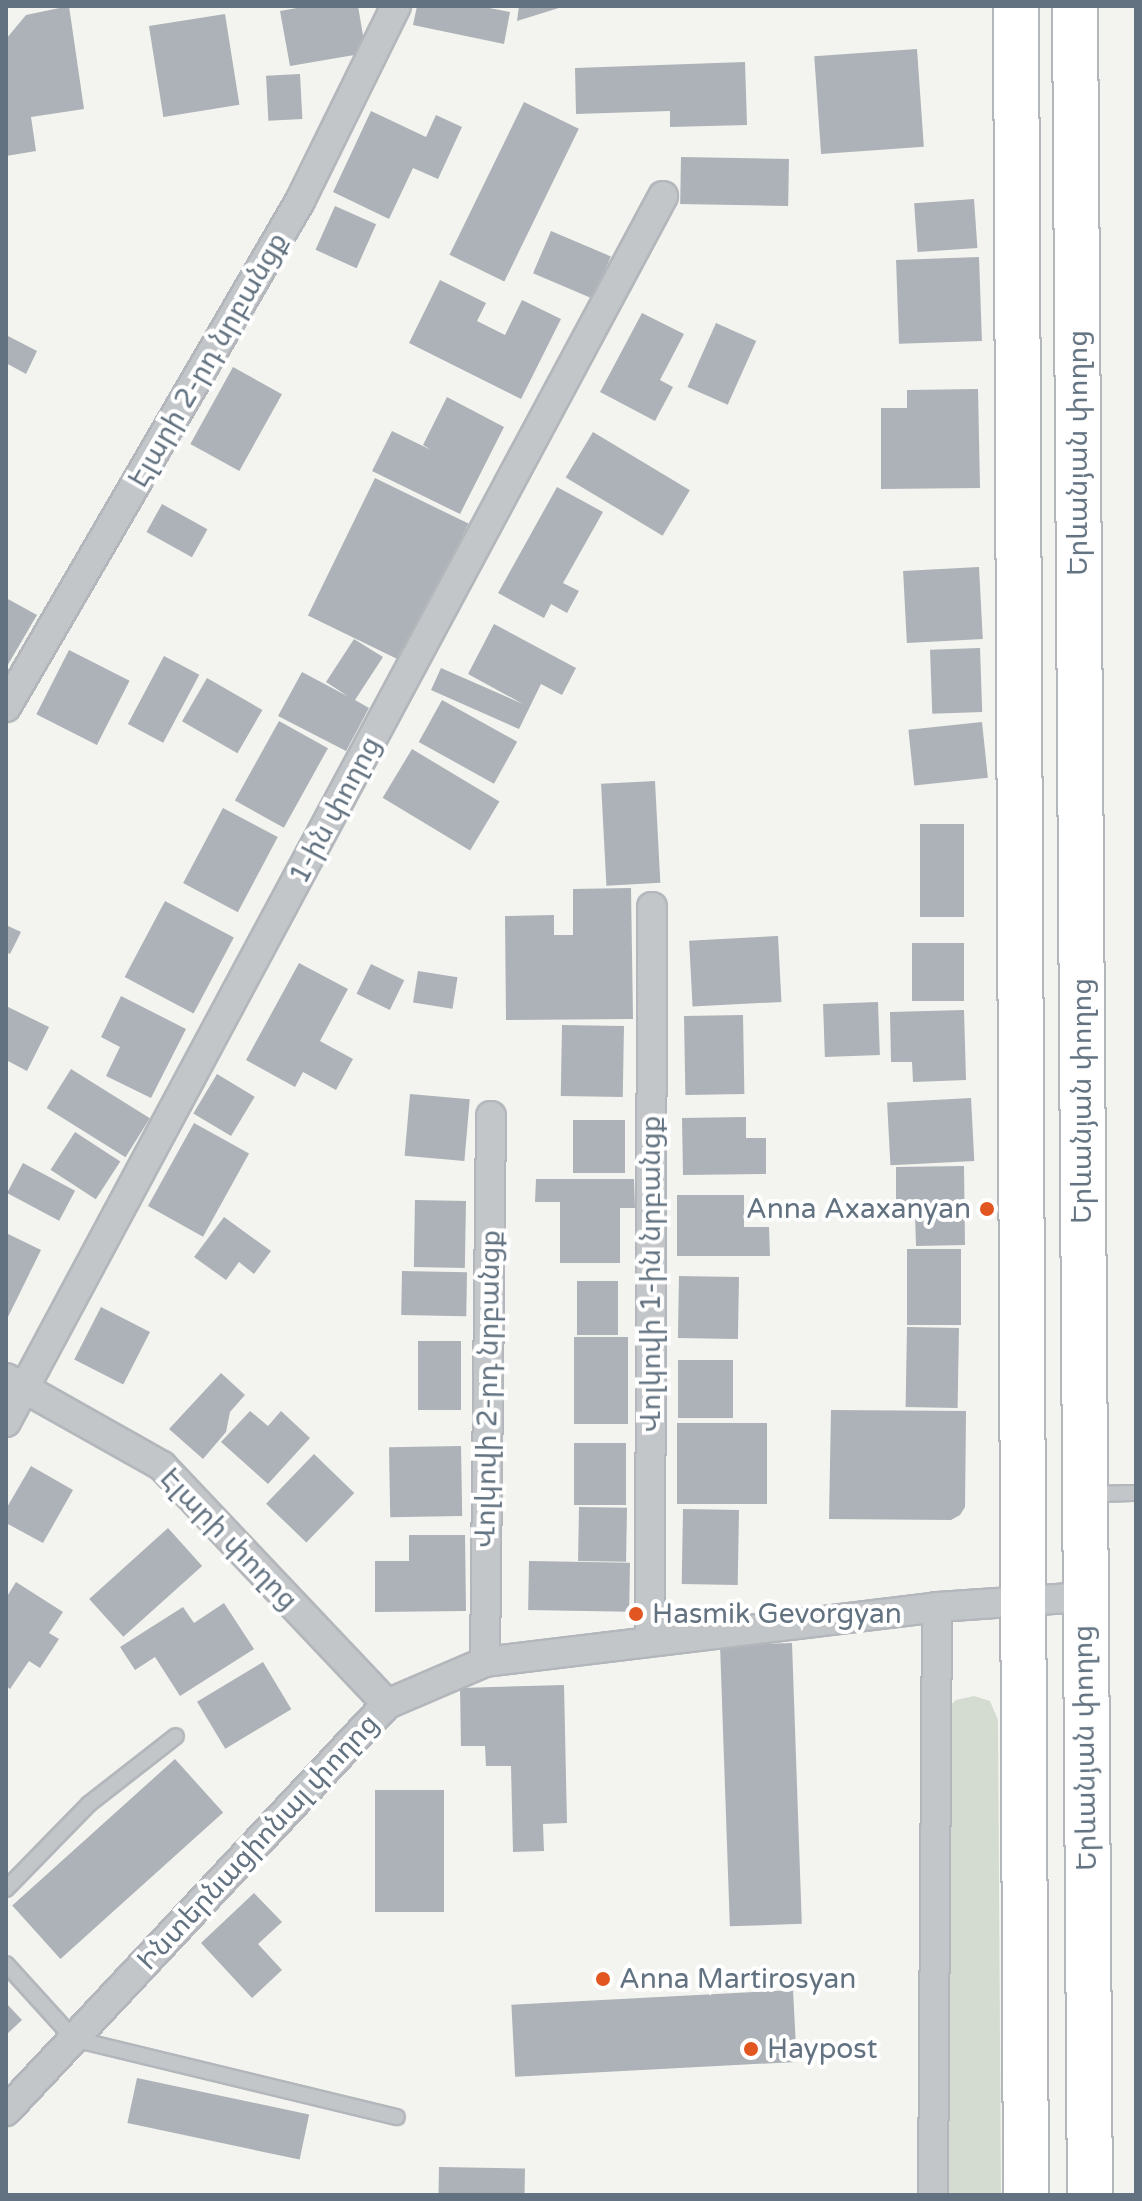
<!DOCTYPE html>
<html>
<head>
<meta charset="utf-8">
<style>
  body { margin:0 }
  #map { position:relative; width:1142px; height:2201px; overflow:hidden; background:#f3f4ef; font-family:"Varela Round","Noto Sans Armenian",sans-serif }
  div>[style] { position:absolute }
  .green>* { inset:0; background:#d4dbd0 }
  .building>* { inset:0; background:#acb2b7; transform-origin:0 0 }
  .roads { filter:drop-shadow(2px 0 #b3b7bb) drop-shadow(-2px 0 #b3b7bb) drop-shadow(0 2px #b3b7bb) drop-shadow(0 -2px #b3b7bb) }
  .lane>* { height:14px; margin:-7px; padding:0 7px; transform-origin:7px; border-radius:7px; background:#c3c6c9 }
  .street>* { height:28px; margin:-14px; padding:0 14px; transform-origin:14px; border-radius:14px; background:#c3c6c9 }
  .primary>* { height:44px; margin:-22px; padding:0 22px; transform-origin:22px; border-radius:22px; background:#fff }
  .dots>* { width:22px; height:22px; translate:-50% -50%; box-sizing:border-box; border:4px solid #fff; border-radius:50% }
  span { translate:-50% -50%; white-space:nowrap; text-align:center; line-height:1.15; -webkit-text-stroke:8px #fff; paint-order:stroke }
  .street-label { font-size:28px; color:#627280 }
  .poi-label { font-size:28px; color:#627280 }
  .right { translate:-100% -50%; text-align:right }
  .left { translate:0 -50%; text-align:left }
  .frame { position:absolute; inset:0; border:8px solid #627280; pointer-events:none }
</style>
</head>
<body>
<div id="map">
  <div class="green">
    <i style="clip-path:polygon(974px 1696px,990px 1701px,998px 1720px,1001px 2195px,945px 2195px,945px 1710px,956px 1700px)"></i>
  </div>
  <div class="building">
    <i style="clip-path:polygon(69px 6px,84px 109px,31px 117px,36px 151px,6px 156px,6px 39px,26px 15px)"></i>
    <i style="clip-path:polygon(308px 6px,358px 6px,366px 53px,290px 66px,280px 11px)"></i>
    <i style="clip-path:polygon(417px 6px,479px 6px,510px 12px,504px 44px,413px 25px)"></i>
    <i style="clip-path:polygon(519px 6px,562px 6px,562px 7px,517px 21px)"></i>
    <i style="left:225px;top:14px;width:92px;height:77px;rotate:81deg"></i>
    <i style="left:917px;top:49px;width:98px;height:103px;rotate:86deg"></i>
    <i style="clip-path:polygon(745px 62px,747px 125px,670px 127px,670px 111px,576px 114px,575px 68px)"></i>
    <i style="left:300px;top:74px;width:45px;height:34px;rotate:87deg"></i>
    <i style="left:524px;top:102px;width:61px;height:170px;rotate:26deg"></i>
    <i style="clip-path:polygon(371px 111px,426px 137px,436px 115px,462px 127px,438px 179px,413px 168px,389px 219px,333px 192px)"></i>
    <i style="left:681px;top:157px;width:108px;height:47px;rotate:1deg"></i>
    <i style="left:974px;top:199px;width:49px;height:60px;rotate:86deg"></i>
    <i style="left:335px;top:206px;width:45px;height:48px;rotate:24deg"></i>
    <i style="left:551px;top:231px;width:65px;height:46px;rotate:23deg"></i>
    <i style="left:979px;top:257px;width:84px;height:83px;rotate:88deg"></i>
    <i style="clip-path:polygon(440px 280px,486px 303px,477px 321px,505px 335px,522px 300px,561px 319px,521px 399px,409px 343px)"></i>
    <i style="clip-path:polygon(642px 313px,684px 334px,660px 380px,673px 387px,655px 421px,600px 392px)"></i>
    <i style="left:716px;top:323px;width:44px;height:70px;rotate:24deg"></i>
    <i style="clip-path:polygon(6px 335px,37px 351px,26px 374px,6px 363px)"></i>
    <i style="left:233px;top:367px;width:56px;height:88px;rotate:29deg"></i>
    <i style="clip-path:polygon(978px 389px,980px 488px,881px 489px,881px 408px,907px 408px,907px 390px)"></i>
    <i style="clip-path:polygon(447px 397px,504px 427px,460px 514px,372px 471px,392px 431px,431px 450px,423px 445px)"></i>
    <i style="left:593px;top:432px;width:113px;height:53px;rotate:31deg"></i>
    <i style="left:375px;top:478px;width:104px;height:153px;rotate:26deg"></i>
    <i style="clip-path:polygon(557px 487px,603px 512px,563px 583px,579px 591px,567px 613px,551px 604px,544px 618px,498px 593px)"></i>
    <i style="left:162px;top:504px;width:52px;height:32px;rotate:29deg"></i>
    <i style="left:979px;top:567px;width:72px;height:76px;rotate:87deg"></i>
    <i style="clip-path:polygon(6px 598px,37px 615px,6px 668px)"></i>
    <i style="clip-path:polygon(494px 624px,576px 668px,562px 695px,541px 684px,519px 729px,431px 690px,441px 668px,523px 704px,468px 674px)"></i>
    <i style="clip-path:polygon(354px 639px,383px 657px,355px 700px,369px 708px,346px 751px,278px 716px,302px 672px,349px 697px,326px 682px)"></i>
    <i style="left:980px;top:648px;width:64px;height:50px;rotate:88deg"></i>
    <i style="left:69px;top:650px;width:68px;height:72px;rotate:27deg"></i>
    <i style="left:164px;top:656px;width:40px;height:77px;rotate:28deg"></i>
    <i style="left:207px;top:678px;width:64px;height:50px;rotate:30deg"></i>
    <i style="left:442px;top:700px;width:86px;height:48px;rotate:29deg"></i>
    <i style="left:279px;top:721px;width:56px;height:91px;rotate:29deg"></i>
    <i style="left:982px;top:722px;width:56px;height:74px;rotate:84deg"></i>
    <i style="left:412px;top:749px;width:102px;height:57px;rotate:31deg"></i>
    <i style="left:655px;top:781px;width:102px;height:54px;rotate:87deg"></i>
    <i style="left:223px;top:808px;width:62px;height:85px;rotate:28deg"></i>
    <i style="left:920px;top:824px;width:44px;height:93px"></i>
    <i style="clip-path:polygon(631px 888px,633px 1019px,506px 1020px,505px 916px,554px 915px,554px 935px,573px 935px,573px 889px)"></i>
    <i style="left:165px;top:901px;width:78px;height:86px;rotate:28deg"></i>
    <i style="clip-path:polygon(6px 925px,21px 932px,10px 954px,6px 952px)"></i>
    <i style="left:778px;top:936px;width:66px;height:89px;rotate:87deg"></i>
    <i style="left:912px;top:943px;width:52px;height:58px"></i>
    <i style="clip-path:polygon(299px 963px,348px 989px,320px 1041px,353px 1059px,336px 1090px,303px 1072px,295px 1087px,246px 1060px)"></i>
    <i style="left:371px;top:964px;width:37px;height:33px;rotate:26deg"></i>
    <i style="left:418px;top:971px;width:40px;height:32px;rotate:9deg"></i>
    <i style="clip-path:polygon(121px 996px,186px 1029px,151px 1098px,106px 1076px,120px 1047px,101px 1037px)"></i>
    <i style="left:878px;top:1002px;width:53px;height:55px;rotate:88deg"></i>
    <i style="clip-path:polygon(6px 1006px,49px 1027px,27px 1071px,6px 1060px)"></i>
    <i style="clip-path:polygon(964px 1010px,966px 1080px,913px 1082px,912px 1062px,891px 1062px,890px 1012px)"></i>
    <i style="left:743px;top:1015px;width:79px;height:59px;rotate:89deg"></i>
    <i style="left:562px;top:1025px;width:62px;height:71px;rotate:1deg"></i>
    <i style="left:71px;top:1069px;width:93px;height:46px;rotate:32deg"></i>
    <i style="left:217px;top:1074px;width:44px;height:46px;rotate:31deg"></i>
    <i style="left:410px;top:1094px;width:60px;height:62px;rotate:5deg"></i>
    <i style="left:971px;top:1098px;width:63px;height:84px;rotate:87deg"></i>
    <i style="clip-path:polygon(746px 1117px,746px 1138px,766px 1138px,766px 1174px,683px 1175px,682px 1118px)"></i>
    <i style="left:573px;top:1120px;width:52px;height:53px"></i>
    <i style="left:194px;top:1123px;width:63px;height:95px;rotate:29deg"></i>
    <i style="left:75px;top:1132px;width:54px;height:45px;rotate:33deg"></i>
    <i style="left:23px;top:1163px;width:59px;height:34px;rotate:28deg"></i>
    <i style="clip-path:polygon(964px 1166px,965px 1245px,916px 1246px,915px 1214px,896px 1214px,896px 1167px)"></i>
    <i style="clip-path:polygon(536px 1179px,634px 1179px,635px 1208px,620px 1208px,620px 1263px,560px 1263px,560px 1202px,535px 1202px)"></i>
    <i style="clip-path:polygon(677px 1195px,744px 1195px,744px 1227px,769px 1227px,770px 1256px,677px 1256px)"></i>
    <i style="left:415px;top:1200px;width:51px;height:67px;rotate:1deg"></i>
    <i style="clip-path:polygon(224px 1217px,271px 1251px,254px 1274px,239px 1262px,226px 1280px,194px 1257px)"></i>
    <i style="clip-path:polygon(6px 1233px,41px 1250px,6px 1321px)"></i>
    <i style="left:907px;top:1249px;width:54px;height:76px"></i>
    <i style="left:402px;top:1271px;width:65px;height:44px;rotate:1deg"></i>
    <i style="left:679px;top:1276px;width:60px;height:62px;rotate:1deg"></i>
    <i style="left:577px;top:1281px;width:41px;height:54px"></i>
    <i style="left:101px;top:1307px;width:55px;height:59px;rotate:27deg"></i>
    <i style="left:907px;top:1327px;width:52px;height:80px;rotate:1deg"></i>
    <i style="left:574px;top:1337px;width:54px;height:87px"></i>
    <i style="left:418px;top:1341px;width:43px;height:69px"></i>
    <i style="left:678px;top:1360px;width:55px;height:58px"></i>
    <i style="clip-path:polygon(221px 1373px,245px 1395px,230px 1412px,226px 1432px,203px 1459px,169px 1429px)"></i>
    <i style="clip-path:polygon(831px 1410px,966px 1411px,965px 1507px,960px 1515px,951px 1520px,829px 1519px)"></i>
    <i style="clip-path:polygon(250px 1411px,268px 1426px,281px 1411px,310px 1438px,268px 1484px,221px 1442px)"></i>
    <i style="left:677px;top:1423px;width:90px;height:81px"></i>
    <i style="left:574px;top:1443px;width:52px;height:62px"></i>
    <i style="left:461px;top:1446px;width:70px;height:72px;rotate:89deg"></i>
    <i style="left:314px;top:1454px;width:56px;height:69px;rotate:44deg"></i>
    <i style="clip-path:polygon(31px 1466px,73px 1490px,43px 1543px,6px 1523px,6px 1509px)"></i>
    <i style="left:579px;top:1507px;width:48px;height:54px;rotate:1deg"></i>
    <i style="left:683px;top:1509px;width:56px;height:75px;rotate:1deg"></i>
    <i style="left:168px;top:1528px;width:51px;height:106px;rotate:48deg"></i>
    <i style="clip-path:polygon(409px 1535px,465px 1535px,466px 1611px,375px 1612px,375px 1561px,409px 1561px)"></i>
    <i style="left:529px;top:1561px;width:101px;height:49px;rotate:1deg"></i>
    <i style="clip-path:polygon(16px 1582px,63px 1612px,49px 1633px,59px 1639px,40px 1668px,29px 1661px,10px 1689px,6px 1686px,6px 1598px)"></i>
    <i style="clip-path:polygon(224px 1603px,254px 1649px,180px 1696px,155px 1657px,135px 1670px,120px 1647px,183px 1607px,194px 1623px)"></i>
    <i style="left:792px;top:1643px;width:281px;height:72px;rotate:88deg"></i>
    <i style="left:263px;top:1662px;width:55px;height:77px;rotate:59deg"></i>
    <i style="clip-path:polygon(564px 1685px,567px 1823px,543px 1824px,544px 1851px,513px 1852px,511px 1766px,486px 1766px,485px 1746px,461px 1746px,460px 1688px)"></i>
    <i style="left:175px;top:1759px;width:72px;height:219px;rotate:48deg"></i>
    <i style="left:375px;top:1790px;width:69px;height:122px"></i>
    <i style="clip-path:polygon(254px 1893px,282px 1922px,258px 1944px,282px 1970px,252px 1998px,201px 1943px)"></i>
    <i style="left:793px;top:1990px;width:72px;height:282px;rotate:87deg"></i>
    <i style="clip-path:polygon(6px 2003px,22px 2020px,6px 2035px)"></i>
    <i style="left:137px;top:2078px;width:176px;height:46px;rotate:12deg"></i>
    <i style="left:439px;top:2167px;width:86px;height:28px;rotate:1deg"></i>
  </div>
  <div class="roads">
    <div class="lane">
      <i style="left:1089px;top:1494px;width:47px;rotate:-1.2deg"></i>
      <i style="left:6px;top:1889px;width:119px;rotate:-45.7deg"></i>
      <i style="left:89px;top:1804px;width:110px;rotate:-38deg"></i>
      <i style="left:6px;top:1964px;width:101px;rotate:47.8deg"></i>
      <i style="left:74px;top:2039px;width:332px;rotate:13.6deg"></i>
    </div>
    <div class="street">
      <i style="left:6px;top:707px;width:585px;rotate:-59.84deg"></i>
      <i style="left:300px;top:201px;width:217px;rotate:-63.8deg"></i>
      <i style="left:6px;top:1378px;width:179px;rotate:29.4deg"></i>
      <i style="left:162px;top:1466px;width:328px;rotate:46.6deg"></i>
      <i style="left:6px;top:1422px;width:1391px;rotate:-61.81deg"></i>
      <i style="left:650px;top:1641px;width:734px;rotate:-89.84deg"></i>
      <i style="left:485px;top:1662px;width:546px;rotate:-89.37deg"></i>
      <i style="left:6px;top:2111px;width:558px;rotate:-46.89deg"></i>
      <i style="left:387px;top:1704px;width:107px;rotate:-23.2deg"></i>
      <i style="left:485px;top:1662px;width:455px;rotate:-6.9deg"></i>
      <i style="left:937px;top:1607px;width:146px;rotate:-3.9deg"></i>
      <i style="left:933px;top:2195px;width:588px;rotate:-89.61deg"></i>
    </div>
    <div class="primary">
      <i style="left:1016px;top:6px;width:2189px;rotate:89.74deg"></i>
      <i style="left:1075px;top:6px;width:2189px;rotate:89.61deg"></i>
    </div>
  </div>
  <div class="dots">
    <i style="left:987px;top:1209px;background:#e25621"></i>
    <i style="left:636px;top:1614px;background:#e25621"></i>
    <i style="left:603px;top:1979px;background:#e25621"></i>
    <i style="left:751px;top:2049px;background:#e25621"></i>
  </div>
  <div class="street-label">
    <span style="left:208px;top:360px;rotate:-60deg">Էլարի 2-րդ նրբանցք</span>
    <span style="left:1078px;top:453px;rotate:-90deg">Երևանյան փողոց</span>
    <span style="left:335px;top:810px;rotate:-62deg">1-ին փողոց</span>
    <span style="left:1082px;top:1101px;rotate:-90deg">Երևանյան փողոց</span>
    <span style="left:651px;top:1274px;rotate:-90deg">Վոլկովի 1-ին նրբանցք</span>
    <span style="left:488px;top:1389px;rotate:-89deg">Վոլկովի 2-րդ նրբանցք</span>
    <span style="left:229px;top:1539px;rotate:46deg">Էլարի փողոց</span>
    <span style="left:1085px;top:1748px;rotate:-91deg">Երևանյան փողոց</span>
    <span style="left:258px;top:1842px;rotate:-47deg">Ինտերնացիոնալ փողոց</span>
  </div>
  <div class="poi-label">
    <span class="right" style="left:971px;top:1209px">Anna Axaxanyan</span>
    <span class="left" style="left:652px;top:1614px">Hasmik Gevorgyan</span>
    <span class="left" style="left:619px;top:1979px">Anna Martirosyan</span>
    <span class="left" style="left:767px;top:2049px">Haypost</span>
  </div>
  <div class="frame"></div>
</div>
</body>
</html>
